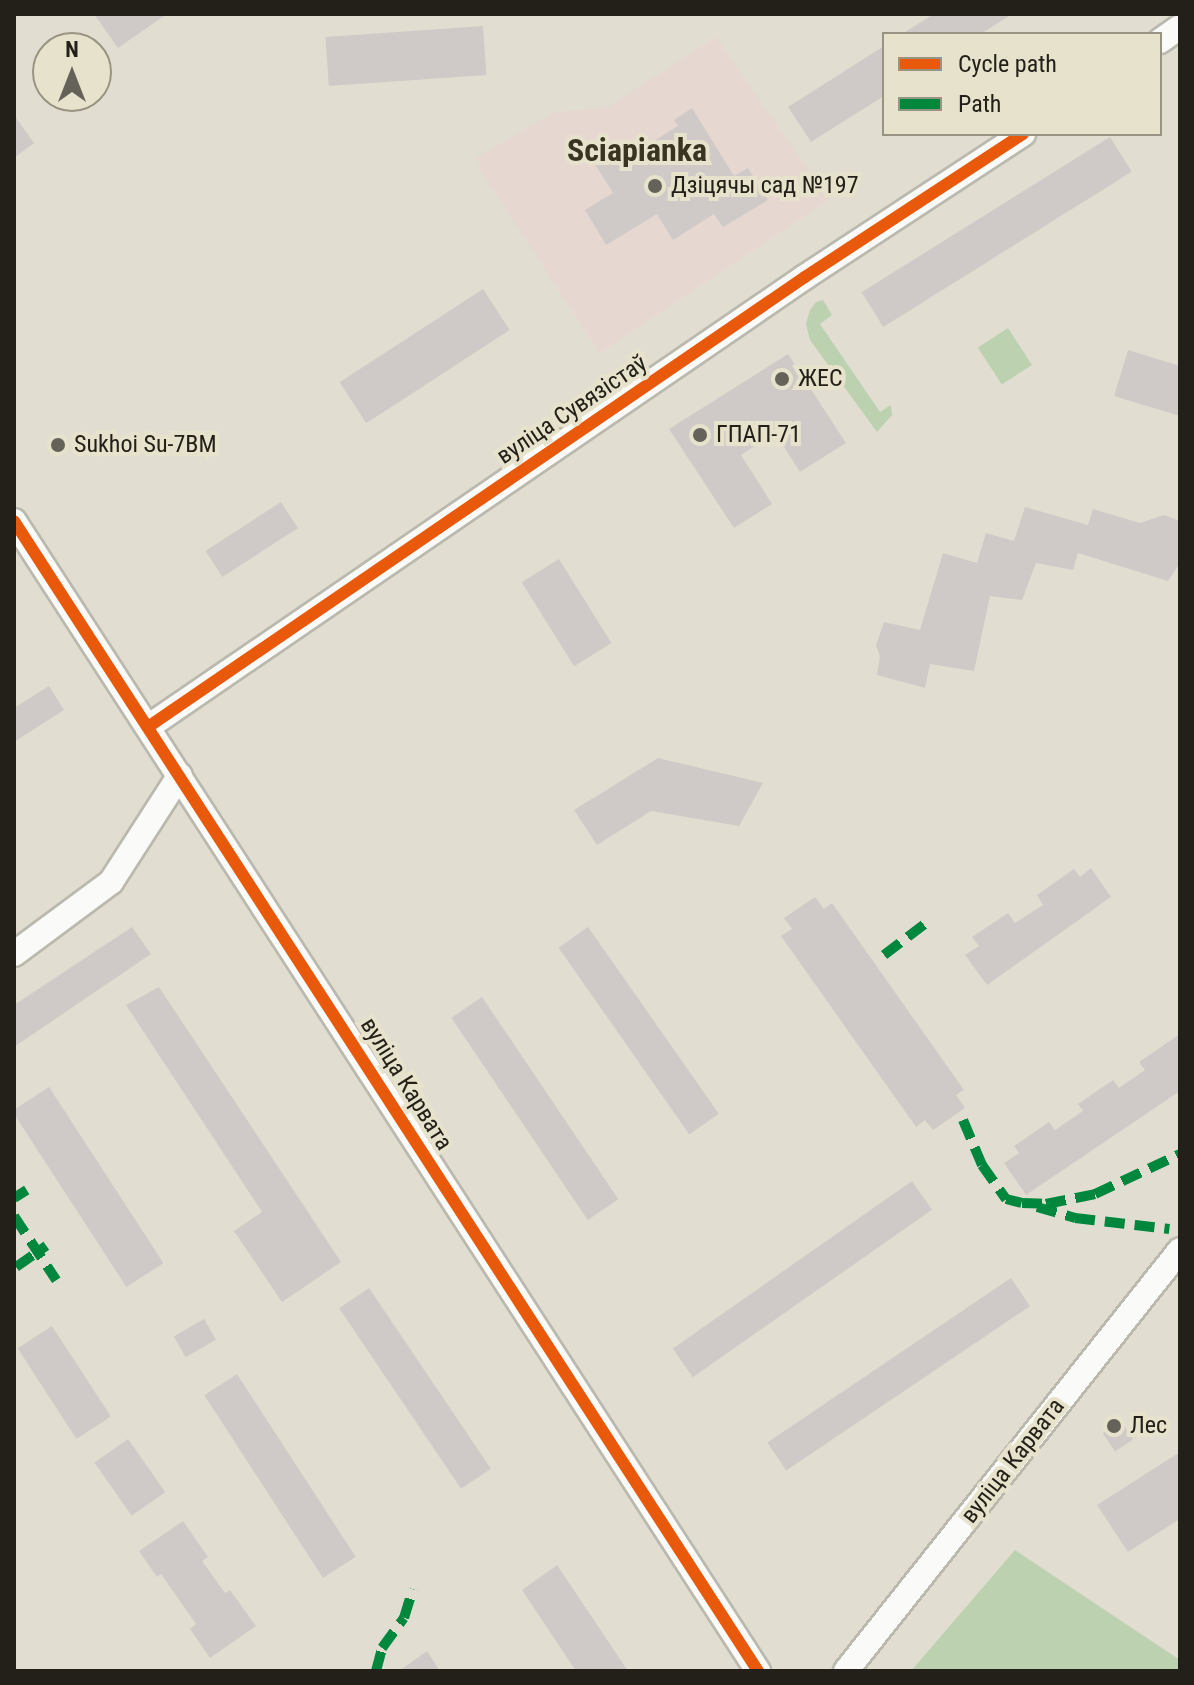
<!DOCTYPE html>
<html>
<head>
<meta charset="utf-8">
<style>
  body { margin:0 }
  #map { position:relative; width:1194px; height:1685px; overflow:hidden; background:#e1ded1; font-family:"Roboto Condensed",sans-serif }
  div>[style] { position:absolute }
  .education>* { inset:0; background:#e6d7d0 }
  .green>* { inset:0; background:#bbd1af; transform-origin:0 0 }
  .building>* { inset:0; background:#cfcac7; transform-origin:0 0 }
  .roads { filter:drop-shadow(2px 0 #bbb9ae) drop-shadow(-2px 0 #bbb9ae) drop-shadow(0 2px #bbb9ae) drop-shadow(0 -2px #bbb9ae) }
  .minor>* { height:24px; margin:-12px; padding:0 12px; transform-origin:12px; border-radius:12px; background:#fafaf8 }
  .quiet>* { height:10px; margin-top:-5px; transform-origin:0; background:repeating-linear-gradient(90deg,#00873e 0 20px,transparent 0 30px) }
  .cycleway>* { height:12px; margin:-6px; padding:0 6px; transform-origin:6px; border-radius:6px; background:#e8590c }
  .dots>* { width:22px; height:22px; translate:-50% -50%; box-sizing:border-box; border:4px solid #e7e2cb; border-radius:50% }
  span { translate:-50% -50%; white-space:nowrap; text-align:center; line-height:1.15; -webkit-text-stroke:8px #e7e2cb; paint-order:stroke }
  .poi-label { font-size:24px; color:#222018 }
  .left { translate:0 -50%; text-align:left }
  .street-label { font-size:24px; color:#222018 }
  .district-label { font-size:32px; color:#383421; font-weight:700 }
  .frame { position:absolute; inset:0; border:16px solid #222018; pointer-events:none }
  .legend { position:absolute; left:882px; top:32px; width:280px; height:104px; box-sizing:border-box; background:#e7e2cb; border:2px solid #989483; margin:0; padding:10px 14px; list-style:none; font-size:24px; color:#222018 }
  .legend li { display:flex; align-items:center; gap:16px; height:40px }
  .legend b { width:40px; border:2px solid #989483 }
  .north { position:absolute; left:32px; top:32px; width:80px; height:80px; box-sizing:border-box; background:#e7e2cb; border:2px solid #989483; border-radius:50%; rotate:0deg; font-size:22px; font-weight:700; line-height:32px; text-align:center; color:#222018 }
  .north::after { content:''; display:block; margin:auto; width:28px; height:36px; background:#656259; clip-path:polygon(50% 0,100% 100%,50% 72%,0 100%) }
</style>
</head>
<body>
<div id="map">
  <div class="education">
    <i style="clip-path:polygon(716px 37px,829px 200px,600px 353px,481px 172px,477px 157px,555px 112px,608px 107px)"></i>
  </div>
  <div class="green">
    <i style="clip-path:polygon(823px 300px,832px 315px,820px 324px,880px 412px,891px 405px,892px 415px,877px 432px,810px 340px,806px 324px,810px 310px,816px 302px)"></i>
    <i style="left:1008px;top:328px;width:44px;height:36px;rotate:57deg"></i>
    <i style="clip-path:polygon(1015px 1550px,1180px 1660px,1180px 1671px,911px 1671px)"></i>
  </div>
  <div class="building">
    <i style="clip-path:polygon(94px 14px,167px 14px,118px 48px)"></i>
    <i style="clip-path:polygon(934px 14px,1012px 14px,981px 34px,902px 34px)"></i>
    <i style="left:483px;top:26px;width:49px;height:158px;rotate:86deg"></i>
    <i style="clip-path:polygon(884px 46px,884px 96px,811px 142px,788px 107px)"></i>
    <i style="clip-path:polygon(692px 108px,734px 176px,748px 168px,768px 200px,723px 227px,714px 214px,673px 240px,657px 214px,606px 245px,585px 210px,613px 193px,593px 161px,625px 141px,633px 154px,678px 126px,674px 120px)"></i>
    <i style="clip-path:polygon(14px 115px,34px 143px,14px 158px)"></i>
    <i style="left:1110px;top:137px;width:41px;height:293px;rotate:58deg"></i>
    <i style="left:483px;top:289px;width:49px;height:171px;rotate:57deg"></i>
    <i style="clip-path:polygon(1128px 350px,1180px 366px,1180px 416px,1114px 396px)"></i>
    <i style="clip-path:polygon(788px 354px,846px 443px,800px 472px,775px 433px,741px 455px,772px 504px,734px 528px,669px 429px)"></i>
    <i style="left:281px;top:502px;width:31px;height:90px;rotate:57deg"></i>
    <i style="clip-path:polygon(1025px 507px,1088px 525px,1093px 509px,1140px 523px,1164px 515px,1180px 521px,1180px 563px,1168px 581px,1078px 553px,1073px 570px,1036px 563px,1022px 600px,990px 596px,974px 671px,930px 664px,925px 688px,877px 675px,880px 656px,876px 645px,884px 622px,920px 630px,943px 553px,977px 563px,986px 533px,1014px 541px)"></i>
    <i style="left:559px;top:559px;width:99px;height:44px;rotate:58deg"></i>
    <i style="clip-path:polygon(49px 686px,64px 710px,14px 742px,14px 708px)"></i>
    <i style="clip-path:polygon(658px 758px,763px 783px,739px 826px,651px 811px,597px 845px,574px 810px)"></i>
    <i style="clip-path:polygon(1091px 868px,1111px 897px,987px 985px,965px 955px,979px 946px,972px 937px,1008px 913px,1015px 923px,1043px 905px,1037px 895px,1074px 869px,1080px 877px)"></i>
    <i style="clip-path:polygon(815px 897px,824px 909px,832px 903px,964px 1090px,956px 1095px,965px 1108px,933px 1130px,925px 1120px,916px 1127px,781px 936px,792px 929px,784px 918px)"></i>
    <i style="clip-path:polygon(132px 927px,151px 954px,14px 1047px,14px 1005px)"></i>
    <i style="left:588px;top:927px;width:228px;height:36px;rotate:55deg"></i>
    <i style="clip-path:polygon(159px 987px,341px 1262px,282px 1302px,234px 1231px,262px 1212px,126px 1005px)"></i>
    <i style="left:482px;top:997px;width:244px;height:37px;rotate:56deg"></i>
    <i style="clip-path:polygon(1180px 1034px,1180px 1091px,1026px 1195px,1004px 1163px,1019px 1153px,1014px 1146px,1049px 1122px,1055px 1130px,1083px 1111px,1078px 1104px,1113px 1080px,1119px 1088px,1145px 1070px,1139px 1062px)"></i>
    <i style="left:49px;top:1087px;width:210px;height:44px;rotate:57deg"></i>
    <i style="left:912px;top:1181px;width:35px;height:292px;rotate:55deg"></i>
    <i style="left:1011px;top:1278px;width:34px;height:294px;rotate:56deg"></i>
    <i style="left:369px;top:1288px;width:218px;height:36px;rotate:56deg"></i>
    <i style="left:204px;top:1319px;width:24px;height:35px;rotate:60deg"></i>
    <i style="left:52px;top:1326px;width:108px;height:41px;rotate:57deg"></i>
    <i style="left:237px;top:1374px;width:218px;height:39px;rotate:57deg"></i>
    <i style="left:1121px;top:1421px;width:22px;height:22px;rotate:56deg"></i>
    <i style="left:128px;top:1439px;width:65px;height:41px;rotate:55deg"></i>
    <i style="clip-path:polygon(1180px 1452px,1180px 1519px,1128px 1552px,1097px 1505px)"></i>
    <i style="clip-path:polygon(183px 1521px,208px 1557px,202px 1561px,225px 1593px,230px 1590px,256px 1626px,210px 1658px,190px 1629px,196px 1624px,161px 1574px,157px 1577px,139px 1551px)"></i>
    <i style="clip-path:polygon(557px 1565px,628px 1671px,576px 1671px,522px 1590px)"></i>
    <i style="clip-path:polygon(427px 1651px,440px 1671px,399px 1671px)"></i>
  </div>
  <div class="roads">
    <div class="minor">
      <i style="left:1160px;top:41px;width:24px;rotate:-35deg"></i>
      <i style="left:14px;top:521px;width:1370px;rotate:57.1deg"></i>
      <i style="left:148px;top:727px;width:796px;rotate:-34.41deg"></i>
      <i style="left:805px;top:277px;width:261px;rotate:-33.3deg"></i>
      <i style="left:14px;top:954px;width:121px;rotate:-36.6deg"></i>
      <i style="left:111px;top:882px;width:127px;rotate:-57.2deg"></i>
      <i style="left:846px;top:1671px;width:537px;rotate:-51.57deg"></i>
    </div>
  </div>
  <div class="quiet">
    <i style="left:884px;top:955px;width:58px;rotate:-37.3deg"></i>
    <i style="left:963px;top:1120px;width:49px;rotate:67.1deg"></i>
    <i style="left:982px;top:1165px;width:42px;rotate:54.8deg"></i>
    <i style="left:1006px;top:1199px;width:16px;rotate:14deg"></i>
    <i style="left:1022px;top:1203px;width:24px;rotate:2deg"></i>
    <i style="left:1046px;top:1204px;width:50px;rotate:-11.5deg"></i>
    <i style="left:1095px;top:1194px;width:94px;rotate:-25.2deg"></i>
    <i style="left:14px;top:1198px;width:15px;rotate:-32deg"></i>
    <i style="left:1037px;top:1207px;width:40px;rotate:16deg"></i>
    <i style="left:1075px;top:1218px;width:95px;rotate:6.7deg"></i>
    <i style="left:14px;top:1216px;width:77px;rotate:56.7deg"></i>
    <i style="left:16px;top:1267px;width:37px;rotate:-35deg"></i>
    <i style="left:376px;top:1671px;width:24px;rotate:-75deg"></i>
    <i style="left:382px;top:1648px;width:37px;rotate:-54deg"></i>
    <i style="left:404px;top:1618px;width:30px;rotate:-73deg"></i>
  </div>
  <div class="cycleway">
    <i style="left:14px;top:521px;width:1370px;rotate:57.1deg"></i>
    <i style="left:148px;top:727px;width:796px;rotate:-34.41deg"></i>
    <i style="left:805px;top:277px;width:261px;rotate:-33.3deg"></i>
  </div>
  <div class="dots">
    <i style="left:655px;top:186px;background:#656259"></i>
    <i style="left:782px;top:379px;background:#656259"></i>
    <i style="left:700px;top:435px;background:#656259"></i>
    <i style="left:58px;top:445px;background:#656259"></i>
    <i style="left:1114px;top:1426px;background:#656259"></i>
  </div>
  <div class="poi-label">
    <span class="left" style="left:671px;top:186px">Дзіцячы сад №197</span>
    <span class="left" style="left:798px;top:379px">ЖЕС</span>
    <span class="left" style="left:716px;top:435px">ГПАП-71</span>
    <span class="left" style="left:74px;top:445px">Sukhoi Su-7BM</span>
    <span class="left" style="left:1130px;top:1426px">Лес</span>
  </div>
  <div class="street-label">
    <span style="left:572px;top:410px;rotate:-34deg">вуліца Сувязістаў</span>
    <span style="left:406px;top:1084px;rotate:58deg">вуліца Карвата</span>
    <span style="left:1013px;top:1461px;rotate:-52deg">вуліца Карвата</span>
  </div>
  <div class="district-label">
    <span style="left:637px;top:150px">Sciapianka</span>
  </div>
  <div class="frame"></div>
  <ul class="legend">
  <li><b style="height:10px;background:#e8590c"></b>Cycle path</li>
  <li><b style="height:10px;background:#00873e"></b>Path</li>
  </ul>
  <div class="north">N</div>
</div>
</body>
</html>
